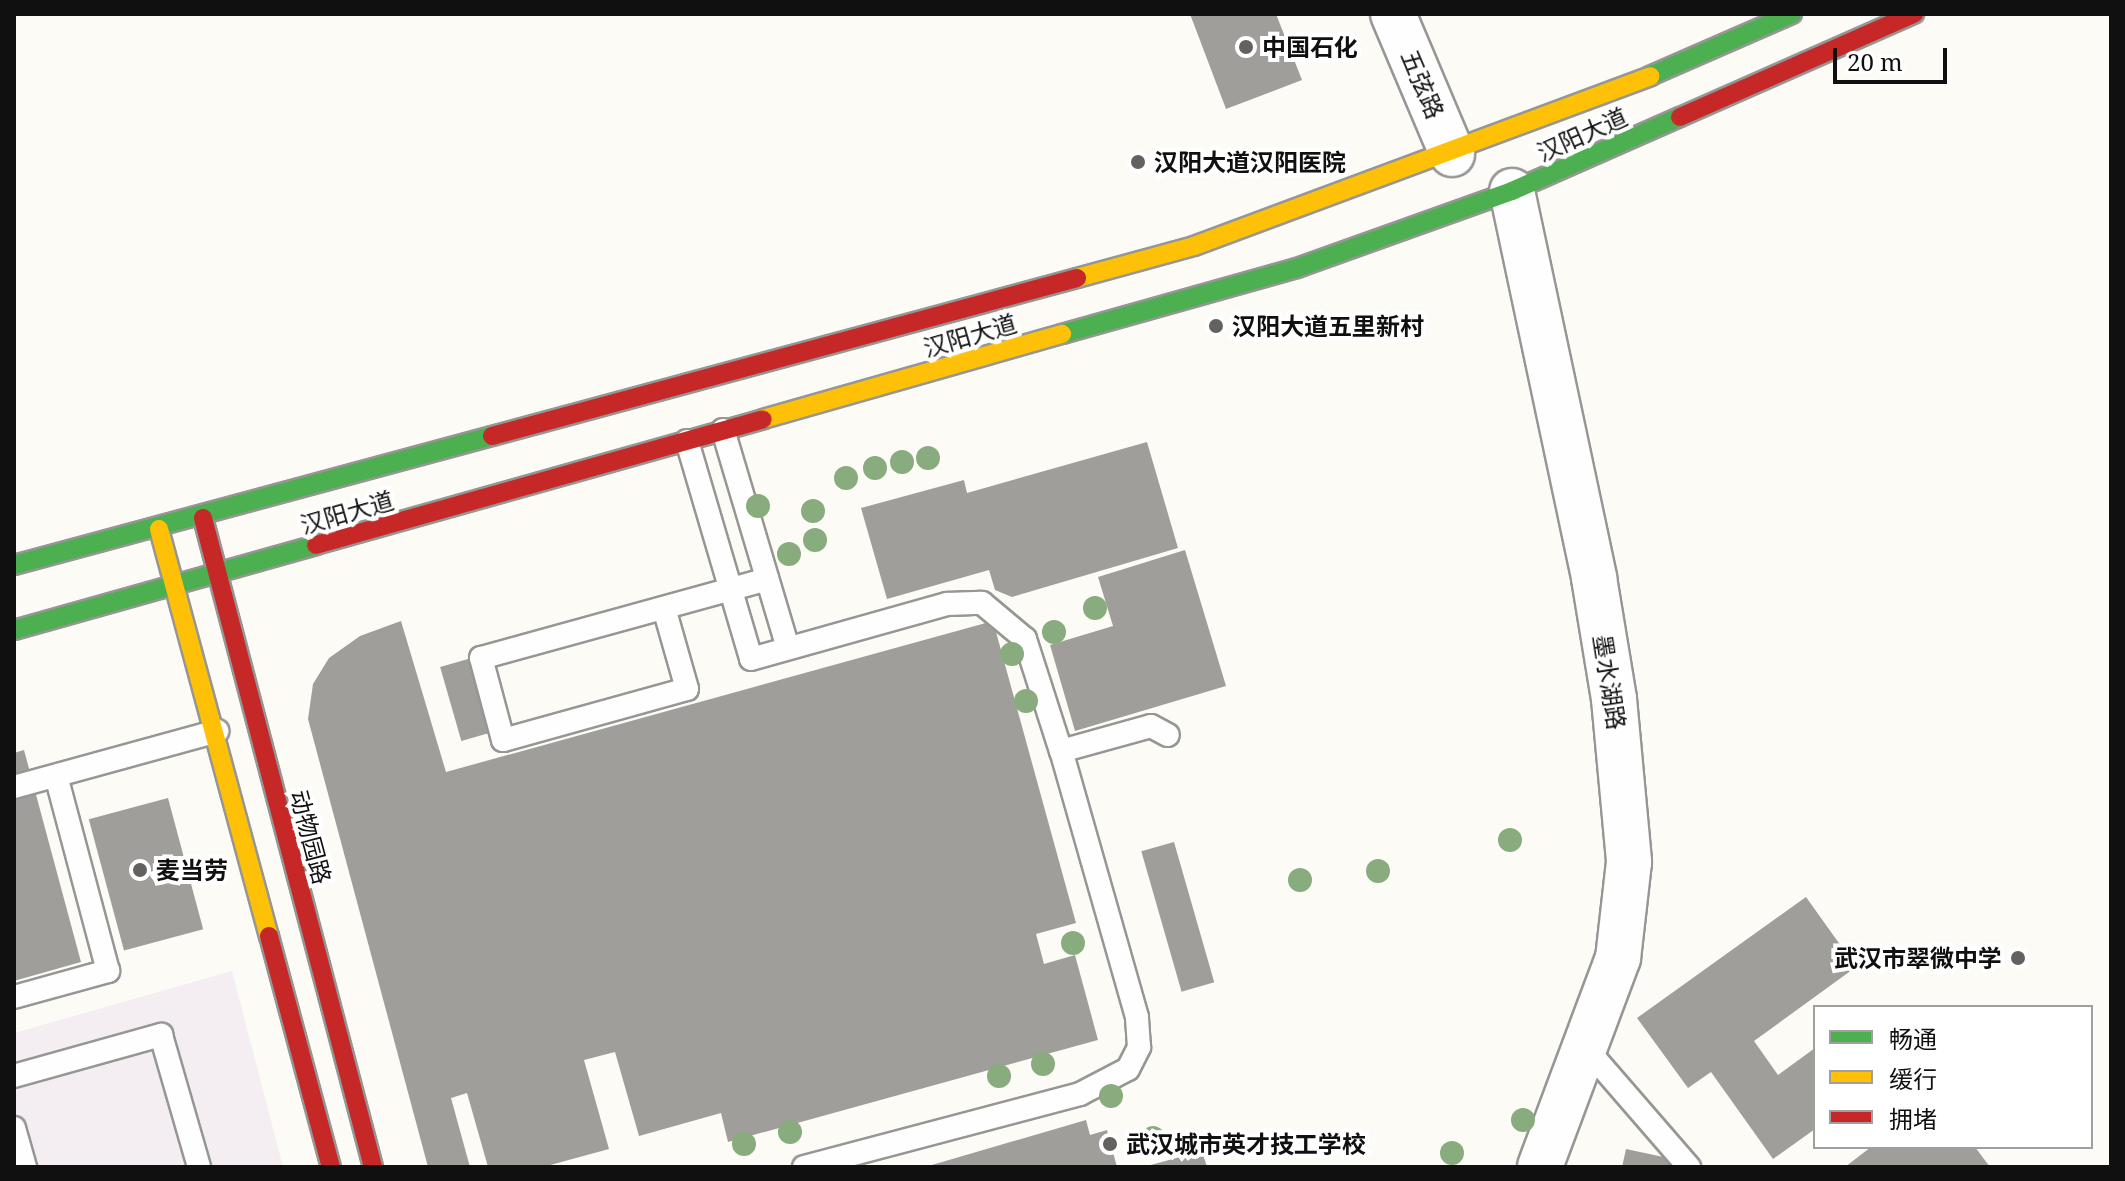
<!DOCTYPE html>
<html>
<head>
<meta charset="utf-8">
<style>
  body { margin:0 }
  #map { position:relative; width:2125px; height:1181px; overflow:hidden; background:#fcfbf6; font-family:"Noto Serif","Noto Sans SC",serif }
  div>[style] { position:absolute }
  .industrial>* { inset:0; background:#f4eef2 }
  .building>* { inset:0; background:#a09e9b; transform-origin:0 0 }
  .roads { filter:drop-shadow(2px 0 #969694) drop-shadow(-2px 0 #969694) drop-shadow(0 2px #969694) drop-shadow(0 -2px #969694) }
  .lane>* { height:22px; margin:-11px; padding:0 11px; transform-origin:11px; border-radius:11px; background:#fffefe }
  .street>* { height:44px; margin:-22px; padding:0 22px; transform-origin:22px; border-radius:22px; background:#fffefe }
  .fast>* { height:18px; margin:-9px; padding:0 9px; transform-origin:9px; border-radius:9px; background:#4caf50 }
  .slow>* { height:18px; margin:-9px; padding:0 9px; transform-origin:9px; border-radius:9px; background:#ffc107 }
  .jam>* { height:18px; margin:-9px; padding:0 9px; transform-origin:9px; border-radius:9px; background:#c62828 }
  .trees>* { width:24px; height:24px; margin:-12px; border-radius:50%; background:#89ac7e }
  .dots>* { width:22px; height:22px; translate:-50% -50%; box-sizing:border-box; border:4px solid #fff; border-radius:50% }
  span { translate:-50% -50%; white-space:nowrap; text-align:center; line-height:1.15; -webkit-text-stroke:8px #fff; paint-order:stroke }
  .poi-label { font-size:24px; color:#101010; font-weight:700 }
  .left { translate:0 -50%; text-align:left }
  .right { translate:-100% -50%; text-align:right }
  .street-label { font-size:24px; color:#101010 }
  .frame { position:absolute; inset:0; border:16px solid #101010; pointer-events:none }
  .legend { position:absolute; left:1813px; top:1005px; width:280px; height:144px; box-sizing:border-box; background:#fff; border:2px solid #9f9f9f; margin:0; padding:10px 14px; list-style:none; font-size:24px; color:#101010 }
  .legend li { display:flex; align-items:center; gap:16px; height:40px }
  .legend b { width:40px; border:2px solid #9f9f9f }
  .scale { position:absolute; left:1833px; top:48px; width:114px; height:36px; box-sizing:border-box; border:4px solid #101010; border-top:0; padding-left:10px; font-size:24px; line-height:28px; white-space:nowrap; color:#101010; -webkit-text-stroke:6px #fff; paint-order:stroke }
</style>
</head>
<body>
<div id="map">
  <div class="industrial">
    <i style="clip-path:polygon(232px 971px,283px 1167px,14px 1167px,14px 1033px)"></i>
  </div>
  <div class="building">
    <i style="clip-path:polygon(1190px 14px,1276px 14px,1302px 80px,1226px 109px)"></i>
    <i style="clip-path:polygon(1147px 442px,1178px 548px,1012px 597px,995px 590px,989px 570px,887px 599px,861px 508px,964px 480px,967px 493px)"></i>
    <i style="clip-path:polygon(1185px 550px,1226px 686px,1075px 731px,1050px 645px,1113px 626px,1098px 577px)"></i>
    <i style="clip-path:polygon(401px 621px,446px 772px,993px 621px,1076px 923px,1036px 934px,1044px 964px,1075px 955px,1098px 1040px,728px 1142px,721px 1113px,639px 1136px,615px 1052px,584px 1060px,609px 1149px,543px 1167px,488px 1167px,467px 1093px,451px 1098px,470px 1167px,428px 1167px,308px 719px,313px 684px,329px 658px,360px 636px)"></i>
    <i style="left:468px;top:659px;width:77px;height:29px;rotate:74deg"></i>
    <i style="clip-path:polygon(24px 750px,81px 962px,14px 981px,14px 753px)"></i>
    <i style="left:168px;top:798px;width:136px;height:82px;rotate:75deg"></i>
    <i style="left:1174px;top:842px;width:146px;height:34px;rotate:74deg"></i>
    <i style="clip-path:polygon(1806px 897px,1856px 967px,1754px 1041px,1778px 1075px,1815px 1048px,1815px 1129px,1773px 1159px,1711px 1072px,1688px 1088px,1637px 1018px)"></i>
    <i style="clip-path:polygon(1086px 1120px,1090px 1135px,1107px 1130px,1117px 1167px,925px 1167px)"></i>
    <i style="clip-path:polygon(1871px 1147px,1975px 1147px,1990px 1167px,1845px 1167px)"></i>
    <i style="clip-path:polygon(1626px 1149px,1668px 1158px,1674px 1167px,1622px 1167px)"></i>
    <i style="clip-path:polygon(1202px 1151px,1207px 1167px,1147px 1167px,1147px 1166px)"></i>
  </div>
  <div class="roads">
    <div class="lane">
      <i style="left:723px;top:430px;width:227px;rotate:73.4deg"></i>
      <i style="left:687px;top:441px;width:227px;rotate:73.6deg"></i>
      <i style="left:751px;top:659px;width:204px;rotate:-15.7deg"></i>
      <i style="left:947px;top:604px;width:35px;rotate:-2deg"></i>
      <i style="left:982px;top:603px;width:56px;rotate:39.9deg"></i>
      <i style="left:1025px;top:639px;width:118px;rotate:72.2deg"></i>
      <i style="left:664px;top:608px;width:84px;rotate:74.1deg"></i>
      <i style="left:687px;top:689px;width:191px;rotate:164.5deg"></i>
      <i style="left:503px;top:740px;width:85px;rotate:-105deg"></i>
      <i style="left:481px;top:658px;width:297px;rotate:-15.4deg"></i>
      <i style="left:14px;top:787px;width:211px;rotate:-15.4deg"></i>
      <i style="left:14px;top:997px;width:98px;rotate:-15.5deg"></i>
      <i style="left:108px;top:971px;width:202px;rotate:-104.9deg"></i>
      <i style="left:1585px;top:1047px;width:159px;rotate:49.1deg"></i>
      <i style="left:14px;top:1076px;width:153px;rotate:-15.6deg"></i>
      <i style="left:161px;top:1035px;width:137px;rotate:73.9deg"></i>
      <i style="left:14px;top:1128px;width:41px;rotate:74.2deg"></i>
      <i style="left:804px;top:1167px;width:285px;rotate:-14.8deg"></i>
      <i style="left:1080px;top:1094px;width:54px;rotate:-27.5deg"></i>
      <i style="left:1128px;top:1069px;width:25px;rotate:-63deg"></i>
      <i style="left:1139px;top:1047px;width:30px;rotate:-94deg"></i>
      <i style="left:1137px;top:1017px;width:277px;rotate:-105.9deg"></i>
      <i style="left:1061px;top:751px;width:93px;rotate:-15.5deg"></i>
      <i style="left:1151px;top:726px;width:19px;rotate:28deg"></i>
    </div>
    <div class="street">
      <i style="left:1393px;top:14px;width:152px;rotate:67.1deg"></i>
      <i style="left:1512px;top:191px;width:396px;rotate:78deg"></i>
      <i style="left:1594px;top:578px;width:123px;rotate:80.6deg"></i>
      <i style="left:1614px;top:699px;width:164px;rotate:84.7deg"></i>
      <i style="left:1629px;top:862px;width:97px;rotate:96.5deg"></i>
      <i style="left:1618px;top:958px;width:223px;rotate:110.5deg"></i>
    </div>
    <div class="fast">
      <i style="left:1650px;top:76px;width:155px;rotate:-23.6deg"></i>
      <i style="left:1062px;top:334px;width:244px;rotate:-15.7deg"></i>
      <i style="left:1297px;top:268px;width:228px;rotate:-19.7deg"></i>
      <i style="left:1512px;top:191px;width:184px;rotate:-23.8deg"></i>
      <i style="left:14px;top:565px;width:495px;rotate:-15.1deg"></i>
      <i style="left:14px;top:630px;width:314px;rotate:-15.7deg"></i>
    </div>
    <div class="slow">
      <i style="left:1077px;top:278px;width:121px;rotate:-15.3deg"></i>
      <i style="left:1194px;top:246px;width:487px;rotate:-20.4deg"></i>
      <i style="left:763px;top:419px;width:311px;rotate:-15.9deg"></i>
      <i style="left:159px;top:529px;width:422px;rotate:74.9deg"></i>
    </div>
    <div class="jam">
      <i style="left:1680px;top:117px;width:256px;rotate:-23.8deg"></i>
      <i style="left:492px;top:436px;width:606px;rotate:-15.11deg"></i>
      <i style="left:203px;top:518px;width:671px;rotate:75.32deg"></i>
      <i style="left:316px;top:545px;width:464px;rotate:-15.7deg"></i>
      <i style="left:269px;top:936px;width:239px;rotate:75deg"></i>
    </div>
  </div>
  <div class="trees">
    <i style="left:928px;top:458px"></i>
    <i style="left:902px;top:462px"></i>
    <i style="left:875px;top:468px"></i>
    <i style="left:846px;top:478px"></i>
    <i style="left:758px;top:506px"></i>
    <i style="left:813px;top:511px"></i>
    <i style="left:815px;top:540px"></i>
    <i style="left:789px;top:554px"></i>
    <i style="left:1095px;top:608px"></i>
    <i style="left:1054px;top:632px"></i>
    <i style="left:1012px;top:654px"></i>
    <i style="left:1026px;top:701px"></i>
    <i style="left:1510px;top:840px"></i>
    <i style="left:1378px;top:871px"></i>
    <i style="left:1300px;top:880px"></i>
    <i style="left:1073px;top:943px"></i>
    <i style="left:1043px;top:1064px"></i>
    <i style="left:999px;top:1076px"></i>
    <i style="left:1111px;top:1096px"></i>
    <i style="left:1523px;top:1120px"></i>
    <i style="left:790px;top:1132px"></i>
    <i style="left:1153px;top:1138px"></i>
    <i style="left:744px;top:1144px"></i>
    <i style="left:1452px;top:1153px"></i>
  </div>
  <div class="dots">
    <i style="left:1246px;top:47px;background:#636260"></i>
    <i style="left:1138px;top:162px;background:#636260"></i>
    <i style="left:1216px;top:326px;background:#636260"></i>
    <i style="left:140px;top:870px;background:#636260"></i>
    <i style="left:2018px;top:958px;background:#636260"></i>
    <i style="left:1110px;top:1144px;background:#636260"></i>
  </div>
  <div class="poi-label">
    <span class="left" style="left:1262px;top:47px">中国石化</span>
    <span class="left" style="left:1154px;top:162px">汉阳大道汉阳医院</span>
    <span class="left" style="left:1232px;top:326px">汉阳大道五里新村</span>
    <span class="left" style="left:156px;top:870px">麦当劳</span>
    <span class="right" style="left:2002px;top:958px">武汉市翠微中学</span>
    <span class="left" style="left:1126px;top:1144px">武汉城市英才技工学校</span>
  </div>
  <div class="street-label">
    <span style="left:1423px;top:84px;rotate:67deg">五弦路</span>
    <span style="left:1582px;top:134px;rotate:-24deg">汉阳大道</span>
    <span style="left:970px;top:335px;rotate:-16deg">汉阳大道</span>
    <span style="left:347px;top:512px;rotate:-16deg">汉阳大道</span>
    <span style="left:1610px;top:682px;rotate:81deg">墨水湖路</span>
    <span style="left:311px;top:837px;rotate:75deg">动物园路</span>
  </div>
  <div class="frame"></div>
  <ul class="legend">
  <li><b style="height:10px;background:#4caf50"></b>畅通</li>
  <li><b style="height:10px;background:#ffc107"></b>缓行</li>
  <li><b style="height:10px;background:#c62828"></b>拥堵</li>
  </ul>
  <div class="scale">20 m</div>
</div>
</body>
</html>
